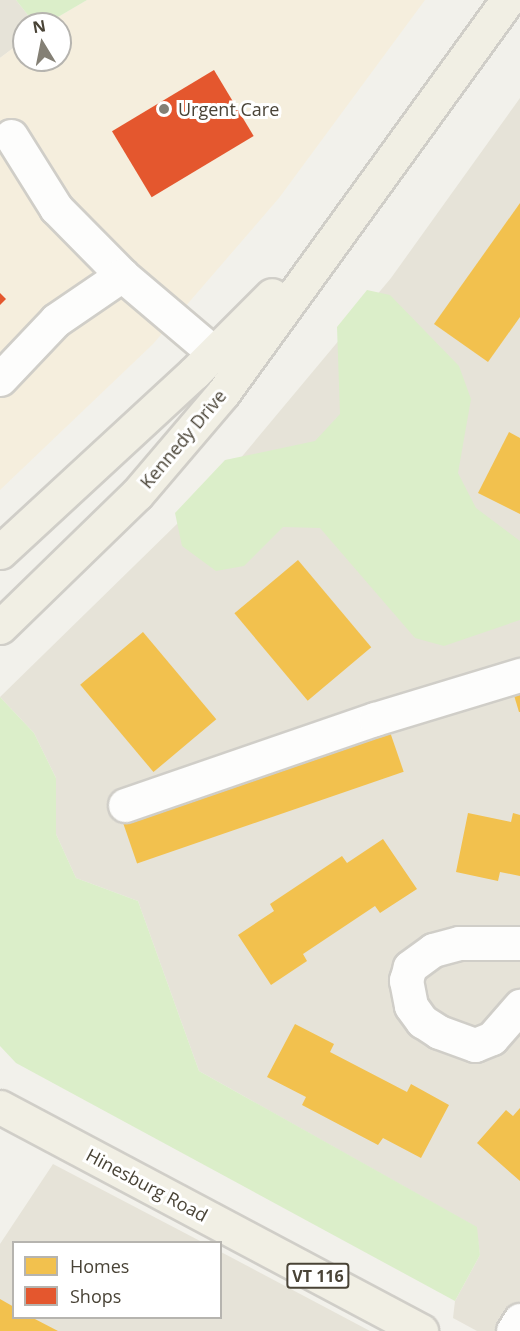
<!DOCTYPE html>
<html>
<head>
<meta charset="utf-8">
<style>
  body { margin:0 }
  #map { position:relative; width:520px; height:1331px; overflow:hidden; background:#f2f1eb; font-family:"Open Sans",sans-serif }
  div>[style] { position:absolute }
  .residential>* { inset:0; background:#e6e3d8 }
  .commercial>* { inset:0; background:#f5eedd }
  .green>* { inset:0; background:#dbeec9 }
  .homes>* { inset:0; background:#f2c14e; transform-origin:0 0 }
  .shops>* { inset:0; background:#e4572e; transform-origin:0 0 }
  .roads { filter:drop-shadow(2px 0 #d0cec8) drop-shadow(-2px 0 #d0cec8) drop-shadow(0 2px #d0cec8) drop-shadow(0 -2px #d0cec8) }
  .minor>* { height:33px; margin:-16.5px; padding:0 16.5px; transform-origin:16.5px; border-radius:16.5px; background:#fdfdfc }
  .major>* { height:33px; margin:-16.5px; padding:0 16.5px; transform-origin:16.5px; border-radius:16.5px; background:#f1efe4 }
  .dots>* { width:16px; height:16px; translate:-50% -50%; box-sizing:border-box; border:3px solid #fff; border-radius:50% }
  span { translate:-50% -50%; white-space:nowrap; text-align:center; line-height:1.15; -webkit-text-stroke:6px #fff; paint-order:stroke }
  .shield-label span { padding:2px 4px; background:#fff; border:2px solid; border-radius:4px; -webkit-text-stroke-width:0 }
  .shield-label { font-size:16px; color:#494336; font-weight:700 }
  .poi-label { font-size:18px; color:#494336 }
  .left { translate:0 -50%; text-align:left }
  .street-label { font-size:18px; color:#494336 }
  .legend { position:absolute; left:12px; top:1241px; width:210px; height:78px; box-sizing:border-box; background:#fff; border:2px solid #b6b4af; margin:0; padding:8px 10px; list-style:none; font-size:18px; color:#494336 }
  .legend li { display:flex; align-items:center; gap:12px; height:30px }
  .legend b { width:30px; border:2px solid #b6b4af }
  .north { position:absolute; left:12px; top:12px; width:60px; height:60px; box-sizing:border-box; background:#fff; border:2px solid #b6b4af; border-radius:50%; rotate:350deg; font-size:16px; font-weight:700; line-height:24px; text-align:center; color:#494336 }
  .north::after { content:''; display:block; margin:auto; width:21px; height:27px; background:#848075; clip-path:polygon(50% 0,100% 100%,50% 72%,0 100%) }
</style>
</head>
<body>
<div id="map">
  <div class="residential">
    <i style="clip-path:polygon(0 0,16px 0,35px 24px,24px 24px,24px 40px,0 58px)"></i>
    <i style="clip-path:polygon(520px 98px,520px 1331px,477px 1331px,453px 1318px,455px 1301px,480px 1255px,476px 1227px,199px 1071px,138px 901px,76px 878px,56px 834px,56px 778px,34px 733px,0 697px,224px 478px,391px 278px)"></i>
    <i style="clip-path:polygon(53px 1164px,202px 1242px,14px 1242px,14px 1318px,220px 1318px,221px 1252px,370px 1331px,0 1331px,0 1244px)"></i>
  </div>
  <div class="commercial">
    <i style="clip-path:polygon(87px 0,425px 0,279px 198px,153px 344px,0 490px,0 58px,24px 40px,24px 60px,60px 60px,60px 24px,46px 24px)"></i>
  </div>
  <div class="green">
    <i style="clip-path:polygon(16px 0,87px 0,46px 24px,35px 24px)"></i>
    <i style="clip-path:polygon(367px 290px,390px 295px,459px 366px,471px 399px,458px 473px,476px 508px,520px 541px,520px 620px,444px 646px,415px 638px,320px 528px,283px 527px,244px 566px,216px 571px,182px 546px,175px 513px,225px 460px,315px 441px,340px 414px,337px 327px)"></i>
    <i style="clip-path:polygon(0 697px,34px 733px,56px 778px,56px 834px,76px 878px,138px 901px,199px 1071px,477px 1227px,480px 1255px,455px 1301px,16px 1063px,0 1046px)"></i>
  </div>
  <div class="homes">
    <i style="clip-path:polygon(520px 203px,520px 317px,488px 362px,434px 324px)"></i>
    <i style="clip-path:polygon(509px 432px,520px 438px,520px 514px,478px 493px)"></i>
    <i style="left:298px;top:560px;width:114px;height:83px;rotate:50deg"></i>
    <i style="left:143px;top:632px;width:114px;height:82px;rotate:50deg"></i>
    <i style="clip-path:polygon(520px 690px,520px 712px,519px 712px,513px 692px)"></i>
    <i style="left:390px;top:732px;width:42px;height:282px;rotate:71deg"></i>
    <i style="clip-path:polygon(468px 813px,511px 822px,513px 813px,520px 815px,520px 876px,500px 872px,498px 881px,456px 872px)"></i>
    <i style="clip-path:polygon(383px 839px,417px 889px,380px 913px,375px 906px,303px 954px,307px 961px,271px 985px,238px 935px,274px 911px,270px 904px,342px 856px,347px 863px)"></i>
    <i style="clip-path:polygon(295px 1024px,334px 1044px,330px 1052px,407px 1092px,411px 1084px,449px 1105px,421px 1158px,383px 1138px,378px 1145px,302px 1105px,306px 1097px,267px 1077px)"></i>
    <i style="clip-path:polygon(520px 1108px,520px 1181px,477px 1143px,506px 1110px,513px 1116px)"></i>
    <i style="clip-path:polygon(0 1299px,14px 1307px,14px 1318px,33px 1318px,58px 1331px,0 1331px)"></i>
  </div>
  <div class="shops">
    <i style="left:214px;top:70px;width:77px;height:119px;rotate:59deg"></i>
    <i style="clip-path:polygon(0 293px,6px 299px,0 305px)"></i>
  </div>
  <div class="roads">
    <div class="minor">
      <i style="left:11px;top:136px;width:85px;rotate:58deg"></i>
      <i style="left:56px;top:208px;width:94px;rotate:45.4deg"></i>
      <i style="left:122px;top:275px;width:121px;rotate:40.3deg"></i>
      <i style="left:0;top:379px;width:81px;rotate:-46.5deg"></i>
      <i style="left:56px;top:320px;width:80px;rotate:-34.3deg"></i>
      <i style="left:125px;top:805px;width:264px;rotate:-19deg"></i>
      <i style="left:375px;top:719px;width:152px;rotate:-16.9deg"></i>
      <i style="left:520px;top:943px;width:61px;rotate:180deg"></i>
      <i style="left:459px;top:943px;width:27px;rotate:165deg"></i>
      <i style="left:433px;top:950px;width:29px;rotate:144deg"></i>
      <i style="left:410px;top:967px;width:14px;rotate:107deg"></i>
      <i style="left:406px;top:980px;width:26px;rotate:79deg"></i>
      <i style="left:411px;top:1006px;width:19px;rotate:54deg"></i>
      <i style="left:422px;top:1021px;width:20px;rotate:33deg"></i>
      <i style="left:439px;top:1032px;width:38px;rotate:20deg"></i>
      <i style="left:475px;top:1045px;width:18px;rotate:-22deg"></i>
      <i style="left:492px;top:1038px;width:43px;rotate:-48.8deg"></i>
      <i style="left:513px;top:1331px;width:13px;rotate:-58deg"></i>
    </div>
    <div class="major">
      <i style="left:0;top:552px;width:264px;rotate:-42.7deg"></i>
      <i style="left:194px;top:373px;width:110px;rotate:-45deg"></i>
      <i style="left:0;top:627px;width:191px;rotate:-44.2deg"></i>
      <i style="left:137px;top:494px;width:133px;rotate:-49.6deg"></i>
      <i style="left:223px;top:393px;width:485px;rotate:-54.1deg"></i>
      <i style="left:0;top:1107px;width:477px;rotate:28deg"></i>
    </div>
  </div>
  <div class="dots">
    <i style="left:164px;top:109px;background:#848075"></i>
  </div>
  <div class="shield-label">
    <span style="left:318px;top:1276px">VT 116</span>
  </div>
  <div class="poi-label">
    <span class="left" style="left:178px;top:109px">Urgent Care</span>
  </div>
  <div class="street-label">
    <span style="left:183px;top:439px;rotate:-50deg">Kennedy Drive</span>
    <span style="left:147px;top:1185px;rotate:28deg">Hinesburg Road</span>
  </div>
  <ul class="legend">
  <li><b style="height:16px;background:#f2c14e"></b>Homes</li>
  <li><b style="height:16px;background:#e4572e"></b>Shops</li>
  </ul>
  <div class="north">N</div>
</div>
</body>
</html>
